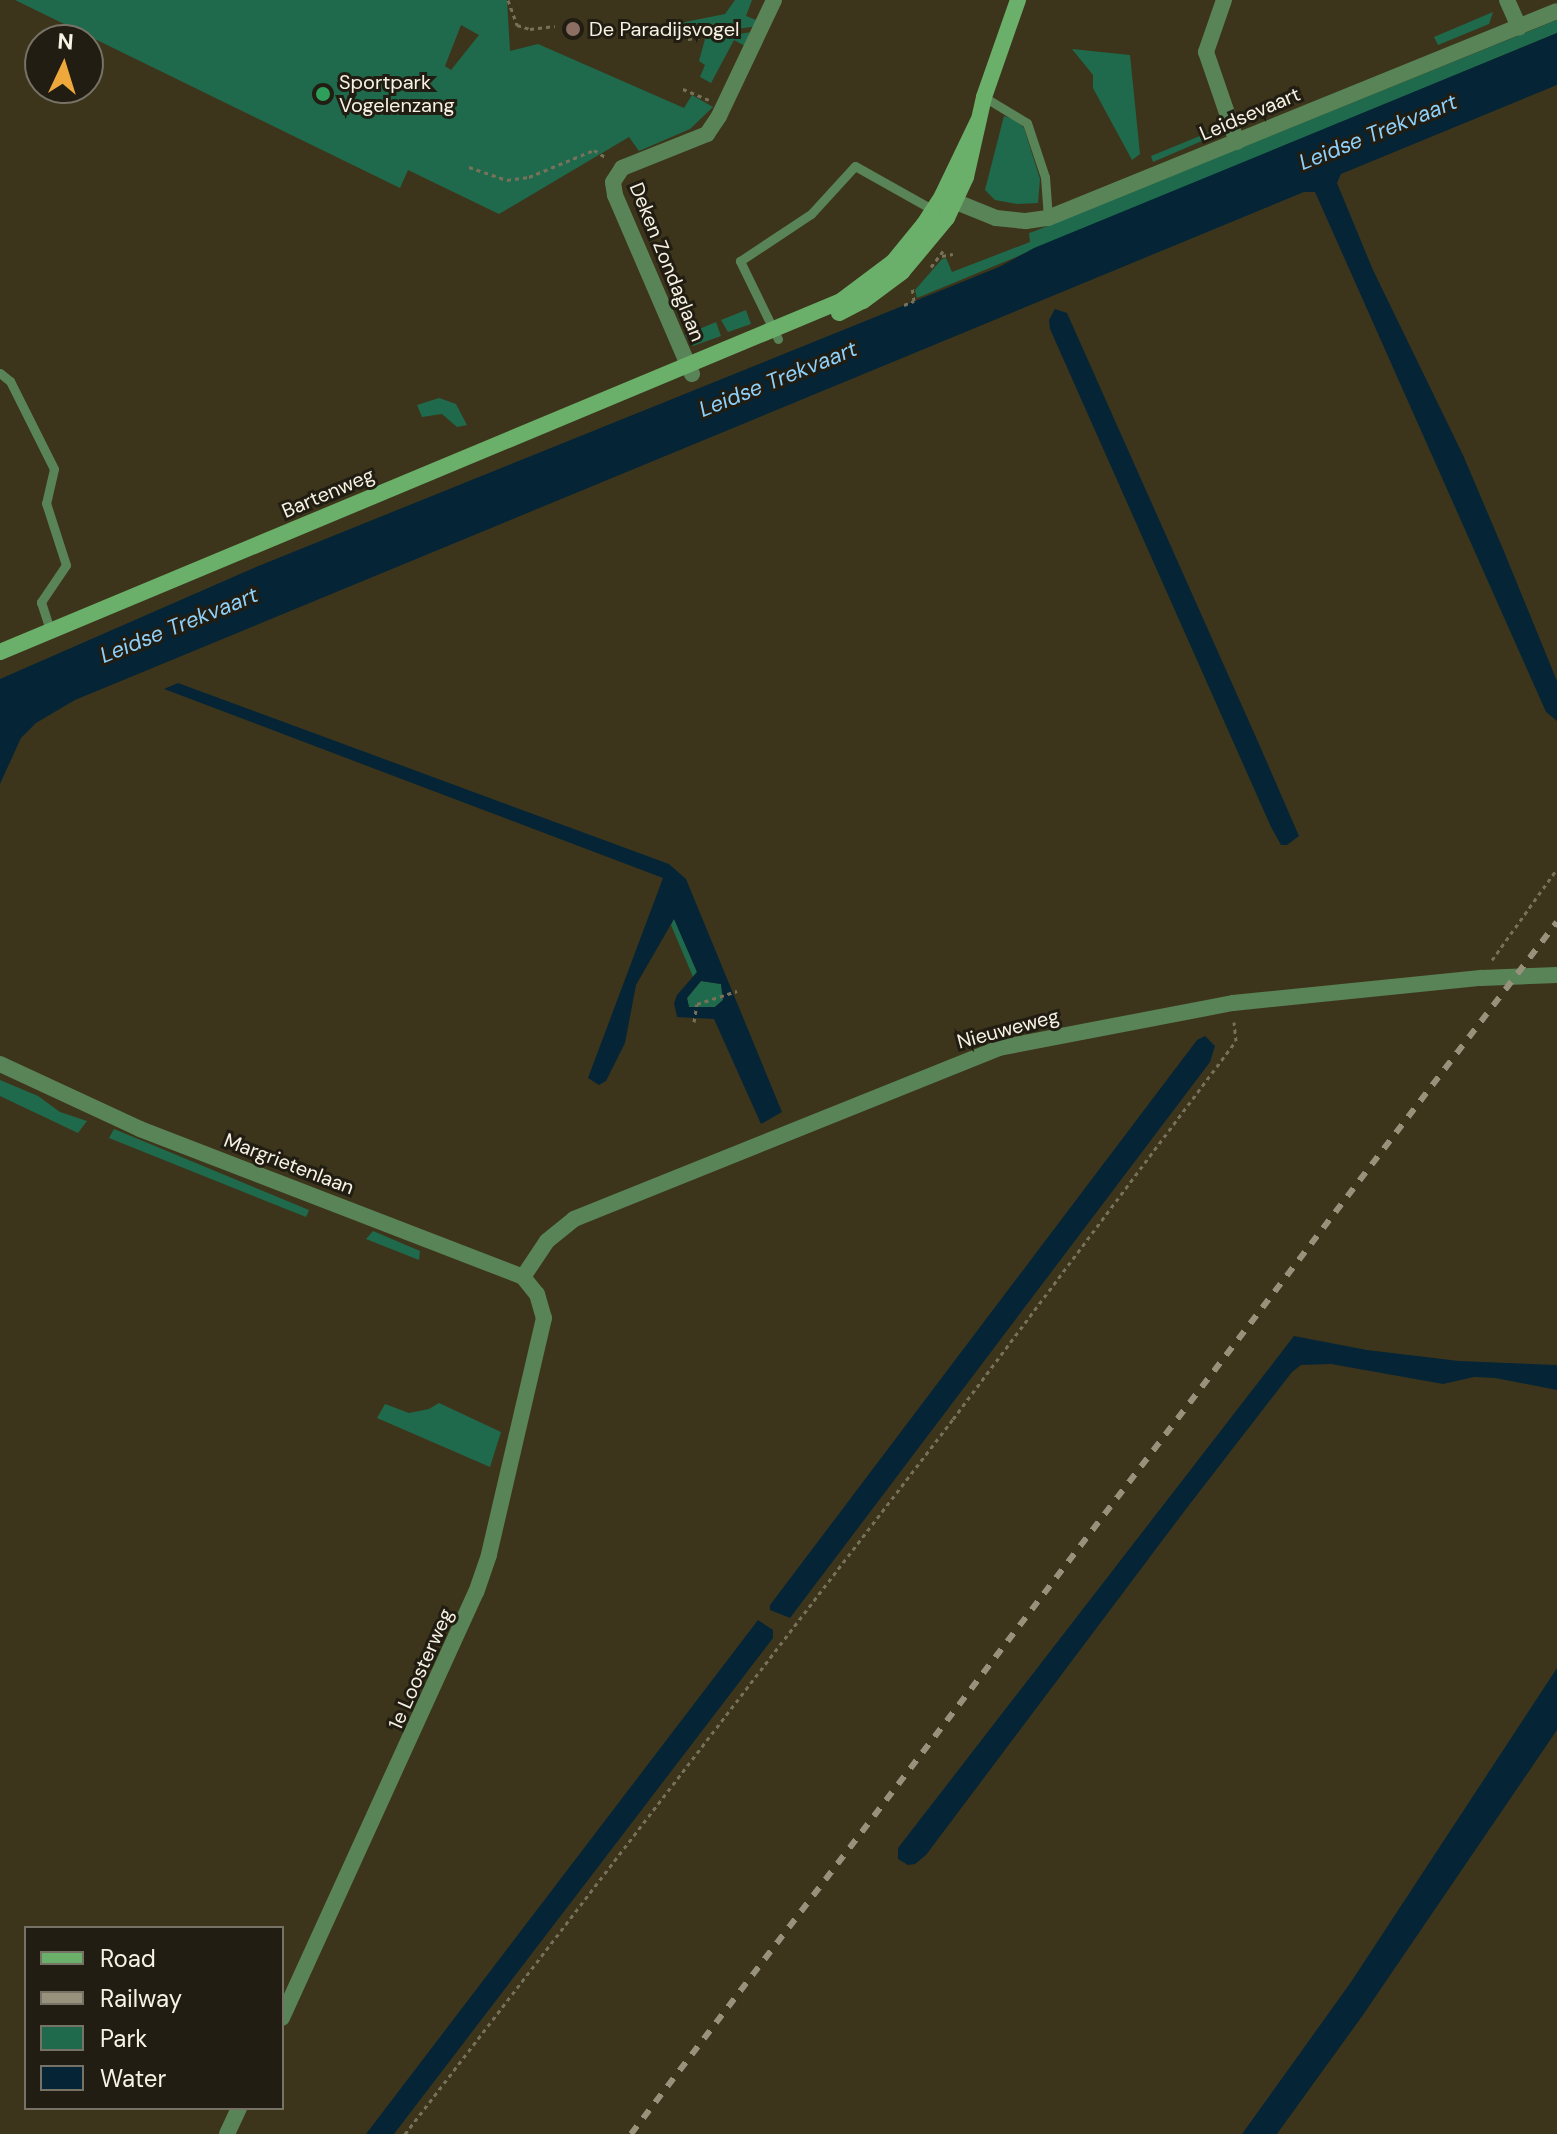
<!DOCTYPE html>
<html>
<head>
<meta charset="utf-8">
<style>
  body { margin:0 }
  #map { position:relative; width:1557px; height:2134px; overflow:hidden; background:#3d351b; font-family:"DM Sans",sans-serif }
  div>[style] { position:absolute }
  .green>* { inset:0; background:#1f6a4c }
  .water>* { inset:0; background:#052536 }
  .path>* { height:3px; margin-top:-1.5px; transform-origin:0; background:repeating-linear-gradient(90deg,#78715a 0 4px,transparent 0 8px) }
  .service>* { height:9px; margin:-4.5px; padding:0 4.5px; transform-origin:4.5px; border-radius:4.5px; background:#598458 }
  .minor>* { height:16px; margin:-8px; padding:0 8px; transform-origin:8px; border-radius:8px; background:#598458 }
  .secondary>* { height:16px; margin:-8px; padding:0 8px; transform-origin:8px; border-radius:8px; background:#6ab06a }
  .rail>* { height:6px; margin-top:-3px; transform-origin:0; background:repeating-linear-gradient(90deg,#98917c 0 10px,transparent 0 20px) }
  .dots>* { width:22px; height:22px; translate:-50% -50%; box-sizing:border-box; border:4px solid #211d12; border-radius:50% }
  span { translate:-50% -50%; white-space:nowrap; text-align:center; line-height:1.15; -webkit-text-stroke:6px #211d12; paint-order:stroke }
  .poi-label { font-size:20px; color:#f7f2e3 }
  .left { translate:0 -50%; text-align:left }
  .street-label { font-size:20px; color:#f7f2e3 }
  .water-label { font-size:22px; color:#8ed2fc; font-style:italic }
  .legend { position:absolute; left:24px; top:1926px; width:260px; height:184px; box-sizing:border-box; background:#211d12; border:2px solid #777266; margin:0; padding:10px 14px; list-style:none; font-size:24px; color:#f7f2e3 }
  .legend li { display:flex; align-items:center; gap:16px; height:40px }
  .legend b { width:40px; border:2px solid #777266 }
  .north { position:absolute; left:24px; top:24px; width:80px; height:80px; box-sizing:border-box; background:#211d12; border:2px solid #777266; border-radius:50%; rotate:4deg; font-size:22px; font-weight:700; line-height:32px; text-align:center; color:#f7f2e3 }
  .north::after { content:''; display:block; margin:auto; width:28px; height:36px; background:#eea83c; clip-path:polygon(50% 0,100% 100%,50% 72%,0 100%) }
</style>
</head>
<body>
<div id="map">
  <div class="green">
    <i style="clip-path:polygon(evenodd,15px 0,507px 0,510px 51px,538px 44px,684px 108px,692px 95px,713px 107px,690px 129px,639px 151px,629px 137px,499px 214px,408px 170px,400px 188px,15px 0,461px 25px,479px 35px,451px 70px,445px 66px,461px 25px)"></i>
    <i style="clip-path:polygon(735px 0,752px 0,746px 16px,759px 21px,758px 26px,688px 36px,668px 30px,672px 29px,670px 25px,725px 14px)"></i>
    <i style="clip-path:polygon(1493px 12px,1489px 24px,1438px 45px,1434px 37px)"></i>
    <i style="clip-path:polygon(1557px 20px,1557px 33px,917px 298px,915px 290px,942px 259px,946px 258px,952px 272px,1030px 242px,1029px 233px,1035px 231px)"></i>
    <i style="clip-path:polygon(752px 32px,747px 47px,734px 40px,711px 83px,700px 77px,705px 65px,699px 61px,705px 39px)"></i>
    <i style="clip-path:polygon(1072px 49px,1130px 55px,1140px 154px,1132px 160px,1093px 88px,1093px 75px)"></i>
    <i style="clip-path:polygon(1004px 116px,1016px 120px,1024px 128px,1040px 179px,1038px 203px,1017px 204px,995px 200px,985px 190px)"></i>
    <i style="clip-path:polygon(1217px 129px,1218px 134px,1153px 162px,1151px 156px)"></i>
    <i style="clip-path:polygon(746px 310px,751px 324px,728px 332px,721px 320px)"></i>
    <i style="clip-path:polygon(716px 322px,721px 336px,693px 346px,685px 335px)"></i>
    <i style="clip-path:polygon(439px 398px,456px 404px,467px 425px,457px 427px,442px 414px,422px 417px,417px 405px)"></i>
    <i style="clip-path:polygon(674px 918px,697px 972px,693px 977px,671px 925px)"></i>
    <i style="clip-path:polygon(701px 981px,721px 984px,723px 1000px,715px 1007px,689px 1008px,687px 998px)"></i>
    <i style="clip-path:polygon(0 1080px,38px 1096px,60px 1112px,87px 1121px,78px 1133px,0 1096px)"></i>
    <i style="clip-path:polygon(114px 1129px,309px 1210px,306px 1217px,109px 1138px)"></i>
    <i style="clip-path:polygon(373px 1231px,420px 1251px,419px 1260px,366px 1239px)"></i>
    <i style="clip-path:polygon(439px 1403px,501px 1432px,490px 1467px,377px 1418px,385px 1404px,409px 1413px,429px 1409px)"></i>
  </div>
  <div class="water">
    <i style="clip-path:polygon(1557px 33px,1557px 85px,1341px 174px,1337px 183px,1373px 270px,1463px 455px,1503px 549px,1557px 681px,1557px 721px,1546px 712px,1315px 192px,1304px 192px,75px 700px,36px 723px,21px 738px,0 784px,0 679px,256px 567px,999px 267px,1034px 248px)"></i>
    <i style="clip-path:polygon(1055px 309px,1067px 313px,1259px 744px,1299px 836px,1287px 845px,1281px 845px,1271px 827px,1050px 329px,1049px 320px)"></i>
    <i style="clip-path:polygon(evenodd,178px 683px,669px 864px,686px 879px,782px 1112px,761px 1124px,714px 1019px,677px 1017px,674px 1003px,677px 995px,697px 972px,674px 919px,636px 985px,625px 1043px,606px 1081px,599px 1085px,588px 1078px,663px 878px,164px 689px,178px 683px,701px 981px,721px 984px,723px 1000px,715px 1007px,689px 1007px,687px 998px,701px 981px)"></i>
    <i style="clip-path:polygon(1205px 1036px,1215px 1046px,1210px 1062px,790px 1618px,770px 1610px,770px 1605px,1197px 1040px)"></i>
    <i style="clip-path:polygon(1294px 1336px,1367px 1350px,1459px 1361px,1557px 1365px,1557px 1390px,1495px 1378px,1474px 1377px,1443px 1384px,1331px 1364px,1301px 1365px,1292px 1372px,1186px 1509px,926px 1855px,915px 1864px,908px 1865px,898px 1859px,898px 1848px)"></i>
    <i style="clip-path:polygon(758px 1620px,773px 1630px,773px 1638px,394px 2134px,366px 2134px)"></i>
    <i style="clip-path:polygon(1557px 1668px,1557px 1730px,1363px 2015px,1277px 2134px,1242px 2134px,1351px 1982px)"></i>
  </div>
  <div class="path">
    <i style="left:508px;top:0;width:27px;rotate:70deg"></i>
    <i style="left:517px;top:25px;width:14px;rotate:17deg"></i>
    <i style="left:530px;top:29px;width:25px;rotate:-7deg"></i>
    <i style="left:688px;top:39px;width:52px;rotate:-8.9deg"></i>
    <i style="left:683px;top:89px;width:28px;rotate:23deg"></i>
    <i style="left:469px;top:167px;width:40px;rotate:18.9deg"></i>
    <i style="left:507px;top:180px;width:22px;rotate:-8deg"></i>
    <i style="left:529px;top:177px;width:70px;rotate:-22.6deg"></i>
    <i style="left:594px;top:150px;width:15px;rotate:32deg"></i>
    <i style="left:942px;top:256px;width:11px;rotate:-10deg"></i>
    <i style="left:931px;top:267px;width:20px;rotate:-53deg"></i>
    <i style="left:904px;top:305px;width:11px;rotate:-22deg"></i>
    <i style="left:914px;top:301px;width:14px;rotate:-98deg"></i>
    <i style="left:1492px;top:960px;width:112px;rotate:-54.5deg"></i>
    <i style="left:694px;top:1022px;width:18px;rotate:-81deg"></i>
    <i style="left:697px;top:1004px;width:42px;rotate:-18deg"></i>
    <i style="left:405px;top:2134px;width:901px;rotate:-52.53deg"></i>
    <i style="left:953px;top:1419px;width:472px;rotate:-53.2deg"></i>
    <i style="left:1236px;top:1041px;width:19px;rotate:-96deg"></i>
  </div>
  <div class="service">
    <i style="left:984px;top:97px;width:50px;rotate:31.2deg"></i>
    <i style="left:1027px;top:123px;width:57px;rotate:71.6deg"></i>
    <i style="left:1045px;top:177px;width:41px;rotate:85.8deg"></i>
    <i style="left:778px;top:339px;width:87px;rotate:-116deg"></i>
    <i style="left:740px;top:261px;width:85px;rotate:-33.5deg"></i>
    <i style="left:811px;top:214px;width:65px;rotate:-47.5deg"></i>
    <i style="left:855px;top:166px;width:94px;rotate:29.3deg"></i>
    <i style="left:0;top:373px;width:13px;rotate:39deg"></i>
    <i style="left:10px;top:381px;width:98px;rotate:63.4deg"></i>
    <i style="left:54px;top:469px;width:35px;rotate:103deg"></i>
    <i style="left:46px;top:503px;width:65px;rotate:72.1deg"></i>
    <i style="left:66px;top:565px;width:45px;rotate:124deg"></i>
    <i style="left:41px;top:602px;width:29px;rotate:72deg"></i>
  </div>
  <div class="minor">
    <i style="left:1224px;top:0;width:55px;rotate:109.1deg"></i>
    <i style="left:1206px;top:52px;width:95px;rotate:71deg"></i>
    <i style="left:1507px;top:0;width:30px;rotate:66deg"></i>
    <i style="left:944px;top:197px;width:56px;rotate:22deg"></i>
    <i style="left:996px;top:218px;width:30px;rotate:6deg"></i>
    <i style="left:1026px;top:221px;width:22px;rotate:-8deg"></i>
    <i style="left:1048px;top:218px;width:549px;rotate:-22.13deg"></i>
    <i style="left:692px;top:374px;width:195px;rotate:-113.3deg"></i>
    <i style="left:615px;top:195px;width:13px;rotate:-99deg"></i>
    <i style="left:613px;top:182px;width:17px;rotate:-57deg"></i>
    <i style="left:622px;top:168px;width:92px;rotate:-21.8deg"></i>
    <i style="left:707px;top:134px;width:22px;rotate:-56deg"></i>
    <i style="left:719px;top:116px;width:128px;rotate:-64.6deg"></i>
    <i style="left:0;top:1064px;width:154px;rotate:24.9deg"></i>
    <i style="left:140px;top:1129px;width:411px;rotate:21.1deg"></i>
    <i style="left:523px;top:1277px;width:22px;rotate:51deg"></i>
    <i style="left:537px;top:1294px;width:25px;rotate:74deg"></i>
    <i style="left:544px;top:1318px;width:243px;rotate:103.1deg"></i>
    <i style="left:489px;top:1555px;width:39px;rotate:109deg"></i>
    <i style="left:476px;top:1592px;width:468px;rotate:114.5deg"></i>
    <i style="left:523px;top:1277px;width:43px;rotate:-56.3deg"></i>
    <i style="left:547px;top:1241px;width:35px;rotate:-39deg"></i>
    <i style="left:574px;top:1219px;width:458px;rotate:-21.9deg"></i>
    <i style="left:999px;top:1048px;width:238px;rotate:-10.9deg"></i>
    <i style="left:1233px;top:1003px;width:249px;rotate:-5.8deg"></i>
    <i style="left:1481px;top:978px;width:76px;rotate:-2.3deg"></i>
    <i style="left:227px;top:2134px;width:29px;rotate:-65deg"></i>
  </div>
  <div class="secondary">
    <i style="left:839px;top:313px;width:27px;rotate:-27deg"></i>
    <i style="left:863px;top:301px;width:49px;rotate:-36.6deg"></i>
    <i style="left:902px;top:272px;width:70px;rotate:-50.2deg"></i>
    <i style="left:947px;top:218px;width:45px;rotate:-65.1deg"></i>
    <i style="left:966px;top:177px;width:82px;rotate:-77.3deg"></i>
    <i style="left:984px;top:97px;width:103px;rotate:-70.7deg"></i>
    <i style="left:0;top:652px;width:911px;rotate:-22.65deg"></i>
    <i style="left:841px;top:301px;width:65px;rotate:-36.9deg"></i>
    <i style="left:893px;top:262px;width:49px;rotate:-50.8deg"></i>
    <i style="left:924px;top:224px;width:33px;rotate:-57deg"></i>
    <i style="left:942px;top:196px;width:83px;rotate:-64.4deg"></i>
  </div>
  <div class="rail">
    <i style="left:631px;top:2134px;width:1525px;rotate:-52.62deg"></i>
  </div>
  <div class="dots">
    <i style="left:573px;top:29px;background:#8d6e63"></i>
    <i style="left:323px;top:94px;background:#2e9e5b"></i>
  </div>
  <div class="poi-label">
    <span class="left" style="left:589px;top:29px">De Paradijsvogel</span>
    <span class="left" style="left:339px;top:94px">Sportpark<br>Vogelenzang</span>
  </div>
  <div class="street-label">
    <span style="left:1250px;top:114px;rotate:-23deg">Leidsevaart</span>
    <span style="left:667px;top:262px;rotate:68deg">Deken Zondaglaan</span>
    <span style="left:328px;top:493px;rotate:-23deg">Bartenweg</span>
    <span style="left:1008px;top:1029px;rotate:-15deg">Nieuweweg</span>
    <span style="left:289px;top:1164px;rotate:21deg">Margrietenlaan</span>
    <span style="left:421px;top:1669px;rotate:-66deg">1e Loosterweg</span>
  </div>
  <div class="water-label">
    <span style="left:1378px;top:132px;rotate:-22deg">Leidse Trekvaart</span>
    <span style="left:778px;top:379px;rotate:-22deg">Leidse Trekvaart</span>
    <span style="left:179px;top:625px;rotate:-22deg">Leidse Trekvaart</span>
  </div>
  <ul class="legend">
  <li><b style="height:10px;background:#6ab06a"></b>Road</li>
  <li><b style="height:10px;background:#98917c"></b>Railway</li>
  <li><b style="height:22px;background:#1f6a4c"></b>Park</li>
  <li><b style="height:22px;background:#052536"></b>Water</li>
  </ul>
  <div class="north">N</div>
</div>
</body>
</html>
